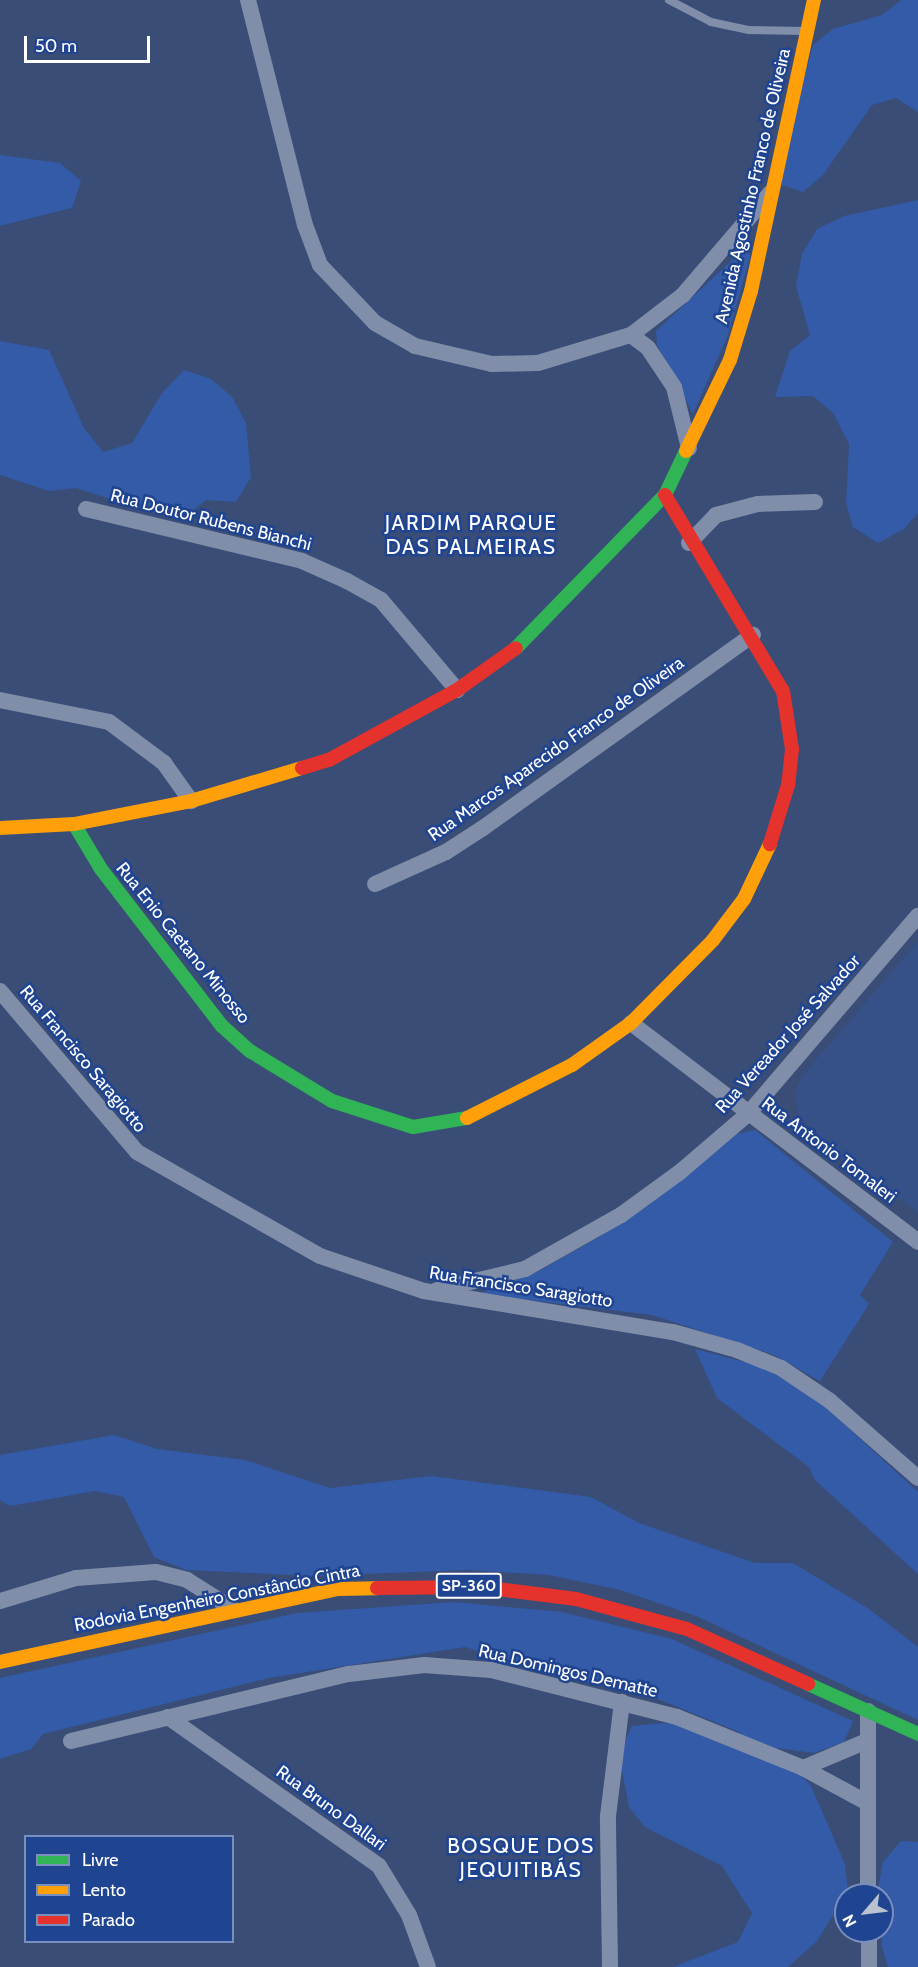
<!DOCTYPE html>
<html>
<head>
<meta charset="utf-8">
<style>
  body { margin:0 }
  #map { position:relative; width:918px; height:1967px; overflow:hidden; background:#394d77; font-family:Cabin,sans-serif }
  div>[style] { position:absolute }
  .green>* { inset:0; background:#335ba7 }
  .water>* { inset:0; background:#365188 }
  .lane>* { height:8px; margin:-4px; padding:0 4px; transform-origin:4px; border-radius:4px; background:#818eaa }
  .street>* { height:16px; margin:-8px; padding:0 8px; transform-origin:8px; border-radius:8px; background:#818eaa }
  .fast>* { height:14px; margin:-7px; padding:0 7px; transform-origin:7px; border-radius:7px; background:#30b455 }
  .slow>* { height:14px; margin:-7px; padding:0 7px; transform-origin:7px; border-radius:7px; background:#ff9f0a }
  .jam>* { height:14px; margin:-7px; padding:0 7px; transform-origin:7px; border-radius:7px; background:#e5322d }
  span { translate:-50% -50%; white-space:nowrap; text-align:center; line-height:1.15; -webkit-text-stroke:5px #1f4491; paint-order:stroke }
  .shield-label span { padding:2px 4px; background:#1f4491; border:2px solid; border-radius:4px; -webkit-text-stroke-width:0 }
  .shield-label { font-size:16px; color:#fff; font-weight:700 }
  .street-label { font-size:18px; color:#fff }
  .quarter-label { font-size:21px; color:#fff; letter-spacing:1.5px }
  .legend { position:absolute; left:24px; top:1835px; width:210px; height:108px; box-sizing:border-box; background:#1f4491; border:2px solid #798fbd; margin:0; padding:8px 10px; list-style:none; font-size:18px; color:#fff }
  .legend li { display:flex; align-items:center; gap:12px; height:30px }
  .legend b { width:30px; border:2px solid #798fbd }
  .north { position:absolute; left:834px; top:1883px; width:60px; height:60px; box-sizing:border-box; background:#1f4491; border:2px solid #798fbd; border-radius:50%; rotate:242deg; font-size:16px; font-weight:700; line-height:24px; text-align:center; color:#fff }
  .north::after { content:''; display:block; margin:auto; width:21px; height:27px; background:#bac1cf; clip-path:polygon(50% 0,100% 100%,50% 72%,0 100%) }
  .scale { position:absolute; left:24px; top:36px; width:126px; height:27px; box-sizing:border-box; border:3px solid #fff; border-top:0; padding-left:8px; font-size:18px; line-height:21px; white-space:nowrap; color:#fff; -webkit-text-stroke:4px #1f4491; paint-order:stroke }
</style>
</head>
<body>
<div id="map">
  <div class="green">
    <i style="clip-path:polygon(901px 0,918px 0,918px 112px,896px 98px,872px 105px,823px 175px,803px 192px,776px 183px,813px 45px,833px 29px,882px 15px)"></i>
    <i style="clip-path:polygon(0 155px,60px 163px,81px 181px,72px 208px,0 226px)"></i>
    <i style="clip-path:polygon(918px 200px,918px 513px,904px 529px,878px 543px,853px 527px,846px 503px,849px 444px,833px 413px,813px 396px,775px 397px,790px 351px,810px 335px,796px 286px,802px 254px,817px 229px,844px 216px)"></i>
    <i style="clip-path:polygon(746px 247px,750px 256px,728px 335px,693px 414px,657px 345px,656px 331px)"></i>
    <i style="clip-path:polygon(0 341px,49px 350px,84px 428px,103px 452px,132px 443px,162px 393px,184px 370px,211px 379px,232px 397px,246px 423px,251px 477px,236px 502px,206px 500px,186px 516px,157px 514px,76px 488px,49px 491px,0 475px)"></i>
    <i style="clip-path:polygon(755px 1130px,893px 1242px,860px 1295px,869px 1304px,820px 1381px,774px 1355px,652px 1315px,478px 1294px,537px 1272px,594px 1240px,650px 1204px,737px 1134px)"></i>
    <i style="clip-path:polygon(695px 1349px,763px 1367px,818px 1400px,918px 1492px,918px 1574px,814px 1479px,809px 1467px,717px 1398px)"></i>
    <i style="clip-path:polygon(114px 1435px,157px 1449px,245px 1460px,330px 1488px,431px 1476px,591px 1497px,639px 1523px,755px 1563px,793px 1563px,869px 1609px,918px 1647px,918px 1720px,696px 1616px,620px 1590px,549px 1575px,467px 1570px,314px 1576px,186px 1570px,154px 1557px,124px 1497px,95px 1491px,10px 1506px,0 1500px,0 1455px)"></i>
    <i style="clip-path:polygon(454px 1602px,562px 1612px,672px 1639px,853px 1721px,844px 1742px,814px 1753px,777px 1748px,811px 1786px,845px 1864px,848px 1891px,817px 1941px,788px 1967px,673px 1967px,738px 1942px,752px 1913px,722px 1866px,645px 1827px,629px 1807px,619px 1755px,632px 1726px,686px 1721px,744px 1734px,641px 1692px,565px 1678px,465px 1647px,269px 1678px,43px 1734px,31px 1749px,0 1759px,0 1678px,297px 1613px)"></i>
    <i style="clip-path:polygon(901px 1841px,918px 1842px,918px 1967px,888px 1967px,882px 1947px,882px 1895px,877px 1893px,883px 1862px)"></i>
  </div>
  <div class="water">
    <i style="clip-path:polygon(918px 941px,918px 1212px,827px 1148px,797px 1112px,795px 1091px,803px 1075px)"></i>
  </div>
  <div class="lane">
    <i style="left:669px;top:0;width:47px;rotate:27.6deg"></i>
    <i style="left:711px;top:22px;width:39px;rotate:12deg"></i>
    <i style="left:749px;top:30px;width:56px;rotate:1deg"></i>
  </div>
  <div class="street">
    <i style="left:248px;top:0;width:232px;rotate:75.8deg"></i>
    <i style="left:305px;top:225px;width:43px;rotate:69.4deg"></i>
    <i style="left:320px;top:265px;width:80px;rotate:46.5deg"></i>
    <i style="left:375px;top:323px;width:46px;rotate:29.9deg"></i>
    <i style="left:415px;top:346px;width:79px;rotate:13.2deg"></i>
    <i style="left:492px;top:364px;width:46px;rotate:-1.2deg"></i>
    <i style="left:538px;top:363px;width:97px;rotate:-16.8deg"></i>
    <i style="left:631px;top:335px;width:66px;rotate:-37.6deg"></i>
    <i style="left:683px;top:295px;width:134px;rotate:-49.5deg"></i>
    <i style="left:631px;top:335px;width:21px;rotate:37deg"></i>
    <i style="left:648px;top:348px;width:47px;rotate:56.3deg"></i>
    <i style="left:674px;top:387px;width:63px;rotate:76.2deg"></i>
    <i style="left:86px;top:509px;width:222px;rotate:13.5deg"></i>
    <i style="left:302px;top:561px;width:49px;rotate:24deg"></i>
    <i style="left:347px;top:581px;width:39px;rotate:29deg"></i>
    <i style="left:381px;top:600px;width:118px;rotate:49.8deg"></i>
    <i style="left:689px;top:543px;width:39px;rotate:-46deg"></i>
    <i style="left:716px;top:515px;width:43px;rotate:-14.7deg"></i>
    <i style="left:758px;top:504px;width:57px;rotate:-2deg"></i>
    <i style="left:0;top:700px;width:111px;rotate:11.4deg"></i>
    <i style="left:109px;top:722px;width:69px;rotate:36.7deg"></i>
    <i style="left:164px;top:763px;width:47px;rotate:54.6deg"></i>
    <i style="left:375px;top:884px;width:78px;rotate:-24.3deg"></i>
    <i style="left:446px;top:852px;width:44px;rotate:-33deg"></i>
    <i style="left:483px;top:828px;width:332px;rotate:-35.6deg"></i>
    <i style="left:0;top:991px;width:211px;rotate:49.6deg"></i>
    <i style="left:137px;top:1152px;width:210px;rotate:29.6deg"></i>
    <i style="left:320px;top:1256px;width:110px;rotate:18.6deg"></i>
    <i style="left:424px;top:1291px;width:252px;rotate:9.4deg"></i>
    <i style="left:673px;top:1332px;width:66px;rotate:15.7deg"></i>
    <i style="left:737px;top:1350px;width:48px;rotate:22.2deg"></i>
    <i style="left:781px;top:1368px;width:59px;rotate:34deg"></i>
    <i style="left:830px;top:1401px;width:117px;rotate:41.2deg"></i>
    <i style="left:631px;top:1023px;width:361px;rotate:37.3deg"></i>
    <i style="left:437px;top:1290px;width:90px;rotate:-13.4deg"></i>
    <i style="left:525px;top:1269px;width:110px;rotate:-29.4deg"></i>
    <i style="left:621px;top:1215px;width:73px;rotate:-36.1deg"></i>
    <i style="left:680px;top:1172px;width:89px;rotate:-40.5deg"></i>
    <i style="left:748px;top:1114px;width:261px;rotate:-49.4deg"></i>
    <i style="left:0;top:1601px;width:79px;rotate:-16.8deg"></i>
    <i style="left:76px;top:1578px;width:80px;rotate:-4.3deg"></i>
    <i style="left:156px;top:1572px;width:32px;rotate:14deg"></i>
    <i style="left:187px;top:1580px;width:54px;rotate:32.2deg"></i>
    <i style="left:868px;top:1711px;width:184px;rotate:90deg"></i>
    <i style="left:168px;top:1717px;width:258px;rotate:35.2deg"></i>
    <i style="left:379px;top:1866px;width:57px;rotate:58.5deg"></i>
    <i style="left:409px;top:1915px;width:55px;rotate:69.9deg"></i>
    <i style="left:71px;top:1741px;width:286px;rotate:-13.6deg"></i>
    <i style="left:349px;top:1674px;width:76px;rotate:-6.8deg"></i>
    <i style="left:424px;top:1665px;width:67px;rotate:4.3deg"></i>
    <i style="left:491px;top:1670px;width:192px;rotate:14.2deg"></i>
    <i style="left:677px;top:1717px;width:136px;rotate:22deg"></i>
    <i style="left:803px;top:1768px;width:72px;rotate:28.4deg"></i>
    <i style="left:803px;top:1768px;width:69px;rotate:-22.9deg"></i>
    <i style="left:869px;top:1931px;width:36px;rotate:90deg"></i>
    <i style="left:610px;top:1967px;width:151px;rotate:-90.8deg"></i>
    <i style="left:608px;top:1816px;width:115px;rotate:-83deg"></i>
  </div>
  <div class="fast">
    <i style="left:516px;top:648px;width:214px;rotate:-45.8deg"></i>
    <i style="left:665px;top:495px;width:49px;rotate:-64.5deg"></i>
    <i style="left:74px;top:824px;width:52px;rotate:59deg"></i>
    <i style="left:101px;top:869px;width:198px;rotate:52.4deg"></i>
    <i style="left:222px;top:1026px;width:38px;rotate:42deg"></i>
    <i style="left:250px;top:1051px;width:96px;rotate:31.4deg"></i>
    <i style="left:332px;top:1101px;width:85px;rotate:17.8deg"></i>
    <i style="left:413px;top:1127px;width:55px;rotate:-9.5deg"></i>
    <i style="left:808px;top:1684px;width:121px;rotate:24.4deg"></i>
  </div>
  <div class="slow">
    <i style="left:686px;top:451px;width:101px;rotate:-64.2deg"></i>
    <i style="left:730px;top:360px;width:72px;rotate:-73.1deg"></i>
    <i style="left:751px;top:291px;width:298px;rotate:-77.8deg"></i>
    <i style="left:0;top:828px;width:74px;rotate:-3.1deg"></i>
    <i style="left:74px;top:824px;width:119px;rotate:-11.1deg"></i>
    <i style="left:191px;top:801px;width:116px;rotate:-16.6deg"></i>
    <i style="left:467px;top:1118px;width:118px;rotate:-26.8deg"></i>
    <i style="left:572px;top:1065px;width:72px;rotate:-35.4deg"></i>
    <i style="left:631px;top:1023px;width:117px;rotate:-45.3deg"></i>
    <i style="left:713px;top:940px;width:51px;rotate:-52.9deg"></i>
    <i style="left:744px;top:899px;width:61px;rotate:-64.7deg"></i>
    <i style="left:0;top:1662px;width:346px;rotate:-12.2deg"></i>
    <i style="left:338px;top:1589px;width:39px;rotate:-1deg"></i>
  </div>
  <div class="jam">
    <i style="left:665px;top:495px;width:229px;rotate:59deg"></i>
    <i style="left:783px;top:691px;width:59px;rotate:81.2deg"></i>
    <i style="left:792px;top:749px;width:36px;rotate:96deg"></i>
    <i style="left:788px;top:785px;width:62px;rotate:107deg"></i>
    <i style="left:302px;top:768px;width:28px;rotate:-17deg"></i>
    <i style="left:329px;top:760px;width:146px;rotate:-28.7deg"></i>
    <i style="left:457px;top:690px;width:72px;rotate:-35.4deg"></i>
    <i style="left:377px;top:1588px;width:104px;rotate:-0.6deg"></i>
    <i style="left:481px;top:1587px;width:96px;rotate:7.2deg"></i>
    <i style="left:576px;top:1599px;width:115px;rotate:15.1deg"></i>
    <i style="left:687px;top:1629px;width:133px;rotate:24.4deg"></i>
  </div>
  <div class="shield-label">
    <span style="left:469px;top:1586px">SP-360</span>
  </div>
  <div class="street-label">
    <span style="left:753px;top:186px;rotate:-77deg">Avenida Agostinho Franco de Oliveira</span>
    <span style="left:211px;top:520px;rotate:14deg">Rua Doutor Rubens Bianchi</span>
    <span style="left:556px;top:749px;rotate:-35deg">Rua Marcos Aparecido Franco de Oliveira</span>
    <span style="left:183px;top:943px;rotate:51deg">Rua Enio Caetano Minosso</span>
    <span style="left:788px;top:1034px;rotate:-48deg">Rua Vereador José Salvador</span>
    <span style="left:83px;top:1059px;rotate:50deg">Rua Francisco Saragiotto</span>
    <span style="left:829px;top:1150px;rotate:37deg">Rua Antonio Tomaleri</span>
    <span style="left:521px;top:1287px;rotate:9deg">Rua Francisco Saragiotto</span>
    <span style="left:217px;top:1598px;rotate:-11deg">Rodovia Engenheiro Constâncio Cintra</span>
    <span style="left:568px;top:1671px;rotate:13deg">Rua Domingos Dematte</span>
    <span style="left:331px;top:1808px;rotate:36deg">Rua Bruno Dallari</span>
  </div>
  <div class="quarter-label">
    <span style="left:471px;top:535px">JARDIM PARQUE<br>DAS PALMEIRAS</span>
    <span style="left:521px;top:1858px">BOSQUE DOS<br>JEQUITIBÁS</span>
  </div>
  <ul class="legend">
  <li><b style="height:8px;background:#30b455"></b>Livre</li>
  <li><b style="height:8px;background:#ff9f0a"></b>Lento</li>
  <li><b style="height:8px;background:#e5322d"></b>Parado</li>
  </ul>
  <div class="north">N</div>
  <div class="scale">50 m</div>
</div>
</body>
</html>
